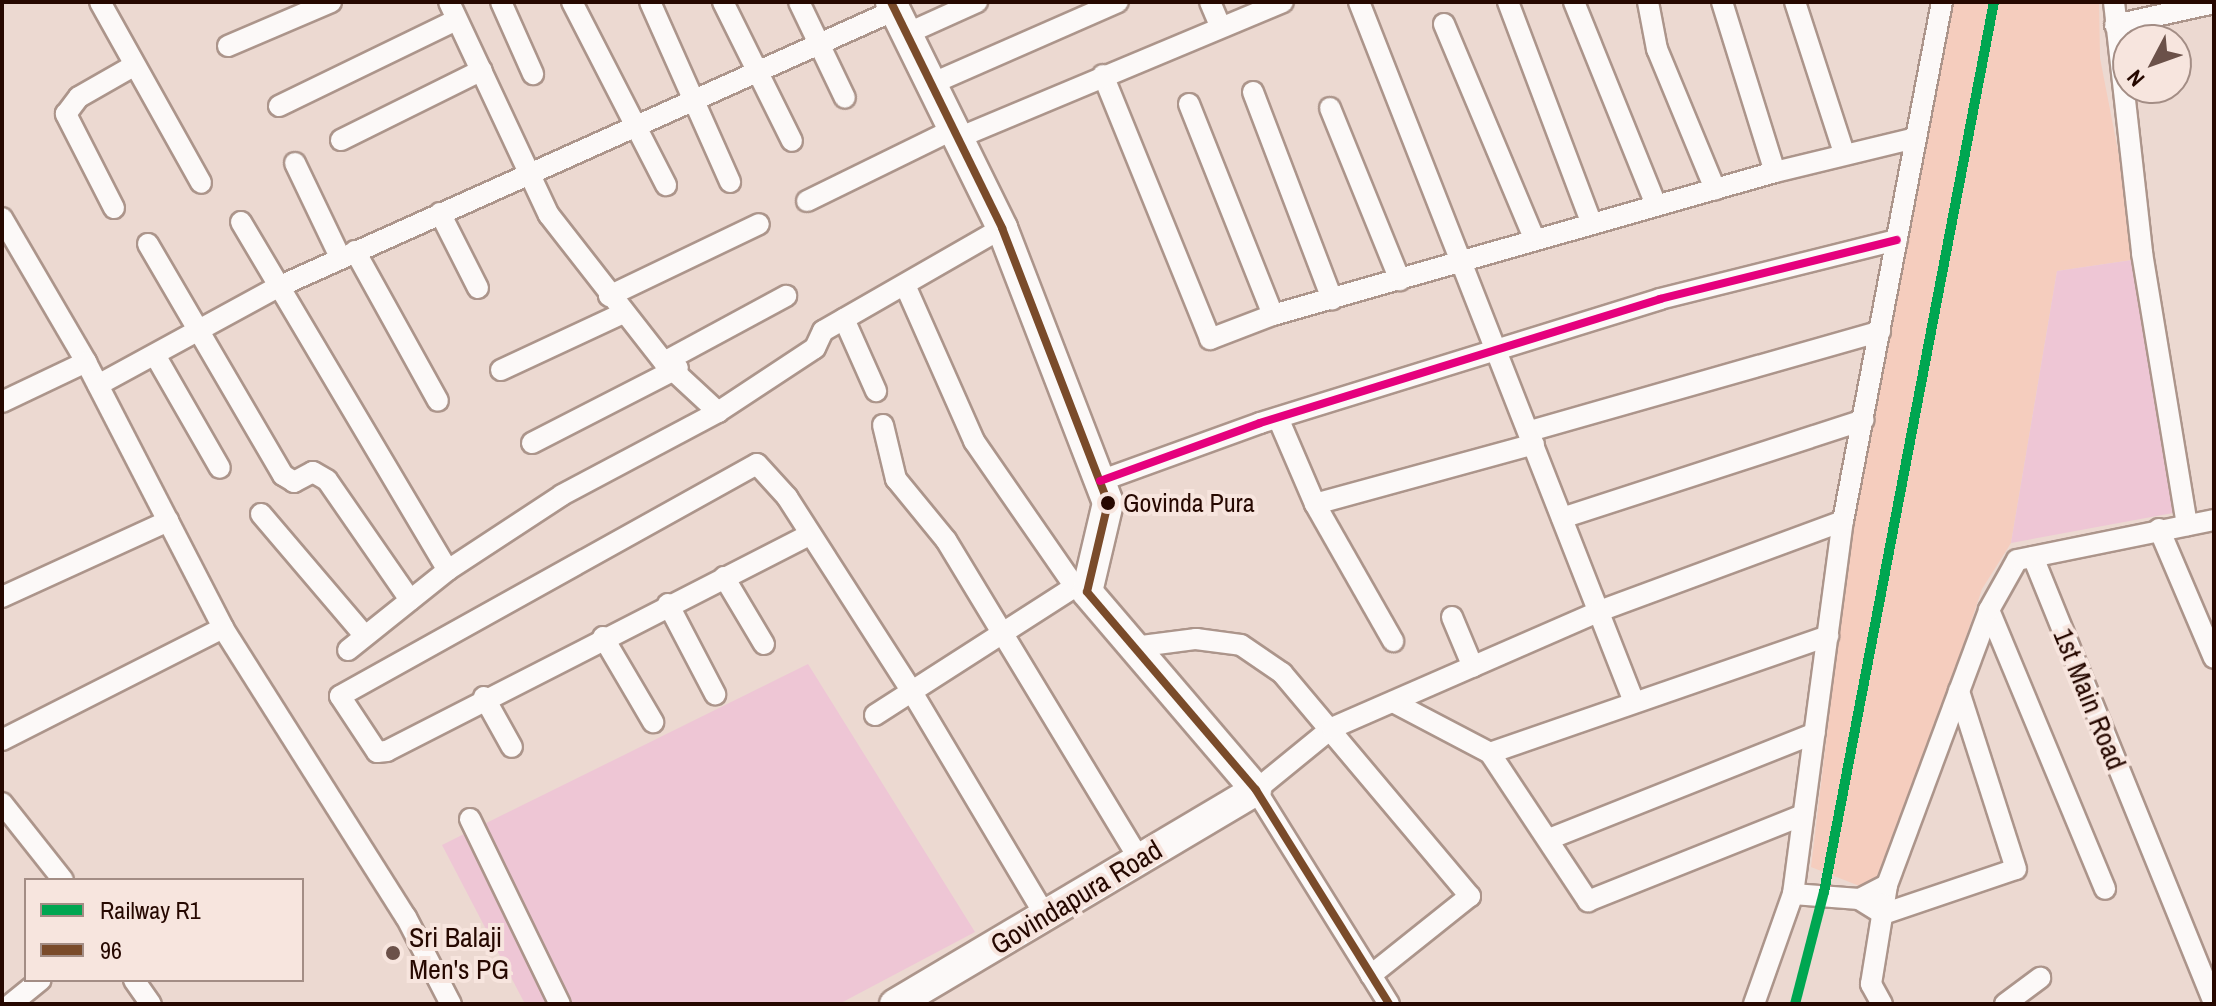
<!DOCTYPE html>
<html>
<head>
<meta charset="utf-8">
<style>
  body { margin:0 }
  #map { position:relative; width:2216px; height:1006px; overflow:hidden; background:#ecd9d1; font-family:"Archivo Narrow",sans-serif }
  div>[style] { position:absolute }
  .built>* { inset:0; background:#f5cdbe }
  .green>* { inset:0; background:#eec6d5 }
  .roads { filter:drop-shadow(2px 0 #ac958b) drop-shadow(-2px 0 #ac958b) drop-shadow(0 2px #ac958b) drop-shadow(0 -2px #ac958b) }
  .street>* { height:20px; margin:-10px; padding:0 10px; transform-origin:10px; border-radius:10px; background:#fcf9f8 }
  .secondary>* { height:30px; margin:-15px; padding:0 15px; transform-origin:15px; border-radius:15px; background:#fcf9f8 }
  .bus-1>* { height:8px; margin:-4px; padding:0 4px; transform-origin:4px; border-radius:4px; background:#7a4b2a }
  .bus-2>* { height:8px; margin:-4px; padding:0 4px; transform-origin:4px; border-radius:4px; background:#e5007d }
  .rail-1>* { height:10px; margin:-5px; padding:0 5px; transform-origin:5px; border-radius:5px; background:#00a651 }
  .dots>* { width:22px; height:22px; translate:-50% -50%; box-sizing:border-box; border:4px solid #f7e5de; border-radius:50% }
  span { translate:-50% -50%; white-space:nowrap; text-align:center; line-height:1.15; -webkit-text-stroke:8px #f7e5de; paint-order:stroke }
  .bus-label { font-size:26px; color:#260800 }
  .left { translate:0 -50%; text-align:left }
  .street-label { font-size:28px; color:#260800 }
  .poi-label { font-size:28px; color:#260800 }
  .frame { position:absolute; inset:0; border:4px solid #260800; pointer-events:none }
  .legend { position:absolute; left:24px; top:878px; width:280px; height:104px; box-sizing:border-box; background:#f7e5de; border:2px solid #a38d85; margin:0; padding:10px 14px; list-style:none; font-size:24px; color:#260800 }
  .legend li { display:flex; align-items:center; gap:16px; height:40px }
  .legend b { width:40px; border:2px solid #a38d85 }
  .north { position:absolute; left:2112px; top:24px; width:80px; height:80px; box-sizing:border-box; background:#f7e5de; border:2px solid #a38d85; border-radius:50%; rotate:229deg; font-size:22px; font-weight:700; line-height:32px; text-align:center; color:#260800 }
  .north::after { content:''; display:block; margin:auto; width:28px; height:36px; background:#6b5149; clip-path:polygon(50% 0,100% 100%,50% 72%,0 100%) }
</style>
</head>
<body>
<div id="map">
  <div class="built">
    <i style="clip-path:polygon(1950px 2px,2099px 2px,2100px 58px,2139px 259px,2057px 271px,2011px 543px,1982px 589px,1880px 894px,1811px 867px,1850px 544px)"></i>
  </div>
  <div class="green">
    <i style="clip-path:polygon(2139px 259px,2173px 513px,2011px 543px,2057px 271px)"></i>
    <i style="clip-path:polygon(808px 664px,975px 932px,839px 1004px,525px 1004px,442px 845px)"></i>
  </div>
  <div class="roads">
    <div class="street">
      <i style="left:100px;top:2px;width:207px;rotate:60.8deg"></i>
      <i style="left:449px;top:2px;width:235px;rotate:64.9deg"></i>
      <i style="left:549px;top:215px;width:187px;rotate:52deg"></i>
      <i style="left:664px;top:362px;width:74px;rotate:42.8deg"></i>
      <i style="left:501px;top:2px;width:79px;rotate:66deg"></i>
      <i style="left:572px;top:2px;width:206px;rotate:62.8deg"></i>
      <i style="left:650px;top:2px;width:197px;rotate:66deg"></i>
      <i style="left:723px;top:2px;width:155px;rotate:63.6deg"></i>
      <i style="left:799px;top:2px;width:106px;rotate:64.4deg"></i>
      <i style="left:1210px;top:2px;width:26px;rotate:67deg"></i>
      <i style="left:1359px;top:2px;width:752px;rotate:68.55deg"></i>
      <i style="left:1508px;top:2px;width:237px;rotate:69.3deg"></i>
      <i style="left:1574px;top:2px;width:219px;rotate:68deg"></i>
      <i style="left:1648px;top:2px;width:48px;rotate:79.2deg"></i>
      <i style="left:1657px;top:49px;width:152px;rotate:67.5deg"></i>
      <i style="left:1722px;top:2px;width:178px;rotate:72.7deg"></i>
      <i style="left:1775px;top:172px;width:145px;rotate:-13.6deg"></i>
      <i style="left:1795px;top:2px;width:159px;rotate:72deg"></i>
      <i style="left:2114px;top:2px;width:253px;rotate:83.6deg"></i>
      <i style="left:2142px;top:253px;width:276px;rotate:80.6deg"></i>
      <i style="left:1444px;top:24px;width:234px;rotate:67.2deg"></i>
      <i style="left:2115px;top:25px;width:101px;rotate:-12.5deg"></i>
      <i style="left:906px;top:34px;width:78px;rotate:-24.3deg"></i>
      <i style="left:228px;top:46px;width:112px;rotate:-23.1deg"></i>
      <i style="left:1103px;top:75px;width:285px;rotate:67.9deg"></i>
      <i style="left:1210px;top:339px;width:67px;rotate:-20.9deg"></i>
      <i style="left:931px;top:84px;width:204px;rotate:-23.7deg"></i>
      <i style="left:1253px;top:92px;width:222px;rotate:69.1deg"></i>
      <i style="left:1189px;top:104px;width:227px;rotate:68.3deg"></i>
      <i style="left:1273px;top:315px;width:522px;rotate:-15.9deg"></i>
      <i style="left:279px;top:106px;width:197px;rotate:-25.9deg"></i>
      <i style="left:1330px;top:108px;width:186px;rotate:67.9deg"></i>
      <i style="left:958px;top:138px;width:352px;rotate:-22.7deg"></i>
      <i style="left:341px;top:140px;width:157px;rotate:-26.4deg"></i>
      <i style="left:295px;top:163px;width:104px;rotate:64.4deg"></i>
      <i style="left:807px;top:201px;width:164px;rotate:-26.1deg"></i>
      <i style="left:114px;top:208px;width:106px;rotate:-117.1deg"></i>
      <i style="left:66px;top:114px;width:21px;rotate:-53deg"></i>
      <i style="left:79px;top:97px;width:64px;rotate:-29.7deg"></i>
      <i style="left:440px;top:213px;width:84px;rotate:63.1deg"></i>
      <i style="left:2px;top:218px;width:167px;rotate:59.7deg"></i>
      <i style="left:86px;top:362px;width:299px;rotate:62.7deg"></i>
      <i style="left:223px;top:628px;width:342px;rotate:57.7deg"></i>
      <i style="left:406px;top:917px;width:98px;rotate:62.7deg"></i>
      <i style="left:241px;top:222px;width:405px;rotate:59.3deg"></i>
      <i style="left:448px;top:570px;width:128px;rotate:141.3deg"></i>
      <i style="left:148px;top:244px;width:268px;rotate:59.7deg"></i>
      <i style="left:283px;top:475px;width:13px;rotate:32deg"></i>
      <i style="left:294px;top:482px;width:21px;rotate:-28deg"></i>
      <i style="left:313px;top:472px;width:16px;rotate:30deg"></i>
      <i style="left:327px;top:480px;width:146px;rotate:55.3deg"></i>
      <i style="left:355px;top:251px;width:171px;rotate:61deg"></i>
      <i style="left:905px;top:285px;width:171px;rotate:66.1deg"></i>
      <i style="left:974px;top:441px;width:178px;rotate:55.3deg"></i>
      <i style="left:609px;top:296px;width:166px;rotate:-25.6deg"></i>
      <i style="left:844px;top:319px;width:79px;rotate:66deg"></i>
      <i style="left:155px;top:355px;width:130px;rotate:60.1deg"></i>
      <i style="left:664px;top:362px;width:139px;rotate:-28.4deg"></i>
      <i style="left:501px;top:370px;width:135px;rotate:-25deg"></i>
      <i style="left:98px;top:385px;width:205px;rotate:-28.6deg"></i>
      <i style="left:278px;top:287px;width:676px;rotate:-24.18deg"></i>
      <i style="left:2px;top:402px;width:93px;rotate:-25.5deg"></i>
      <i style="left:1278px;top:418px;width:94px;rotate:66.7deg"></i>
      <i style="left:1315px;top:504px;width:158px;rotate:60.3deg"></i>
      <i style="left:883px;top:425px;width:56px;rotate:76.5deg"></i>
      <i style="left:896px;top:479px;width:79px;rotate:50.7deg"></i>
      <i style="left:946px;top:540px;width:373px;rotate:58.8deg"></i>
      <i style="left:1530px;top:431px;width:364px;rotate:-15.9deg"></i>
      <i style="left:532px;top:443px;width:164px;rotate:-27.2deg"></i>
      <i style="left:1100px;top:481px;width:170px;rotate:-19.9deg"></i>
      <i style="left:1260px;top:423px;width:419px;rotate:-17.2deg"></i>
      <i style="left:1660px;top:299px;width:244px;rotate:-14deg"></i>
      <i style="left:1315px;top:504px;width:227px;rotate:-15.3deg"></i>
      <i style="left:261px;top:514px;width:160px;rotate:49.6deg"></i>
      <i style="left:1562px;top:518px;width:317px;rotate:-18deg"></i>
      <i style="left:2159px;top:529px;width:140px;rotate:66.9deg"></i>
      <i style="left:809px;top:535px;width:474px;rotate:152.9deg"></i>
      <i style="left:387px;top:751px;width:10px;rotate:174deg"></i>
      <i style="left:377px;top:752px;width:67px;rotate:-123.5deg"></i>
      <i style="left:340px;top:696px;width:477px;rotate:-29.1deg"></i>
      <i style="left:757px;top:464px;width:45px;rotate:47.7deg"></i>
      <i style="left:787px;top:497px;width:232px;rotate:57.3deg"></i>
      <i style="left:912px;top:692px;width:260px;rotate:59.2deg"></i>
      <i style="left:2033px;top:557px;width:481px;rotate:67.9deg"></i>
      <i style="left:448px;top:570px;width:136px;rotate:-33.3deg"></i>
      <i style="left:562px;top:495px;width:177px;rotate:-28deg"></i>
      <i style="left:718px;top:412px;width:116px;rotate:-33.4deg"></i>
      <i style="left:815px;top:348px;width:19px;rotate:-65deg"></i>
      <i style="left:823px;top:331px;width:207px;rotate:-29.9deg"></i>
      <i style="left:724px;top:577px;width:78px;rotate:59.2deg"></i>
      <i style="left:2px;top:597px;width:183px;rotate:-24.6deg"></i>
      <i style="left:668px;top:604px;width:102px;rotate:62.4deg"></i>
      <i style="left:1989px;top:610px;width:302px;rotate:67.4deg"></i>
      <i style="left:1452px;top:617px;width:54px;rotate:67.2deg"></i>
      <i style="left:603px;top:637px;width:99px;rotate:59.5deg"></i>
      <i style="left:1134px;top:647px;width:63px;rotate:-7.4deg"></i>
      <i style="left:1196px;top:639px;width:45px;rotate:7.6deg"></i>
      <i style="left:1241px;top:645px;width:50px;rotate:34.3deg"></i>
      <i style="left:1282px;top:673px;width:292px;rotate:49.9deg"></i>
      <i style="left:1470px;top:896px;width:127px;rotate:141.4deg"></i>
      <i style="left:484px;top:697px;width:57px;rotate:60.8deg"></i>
      <i style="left:1393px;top:702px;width:110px;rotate:27.7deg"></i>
      <i style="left:1490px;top:753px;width:358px;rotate:-19.1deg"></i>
      <i style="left:875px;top:715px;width:248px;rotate:-32.7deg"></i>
      <i style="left:2px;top:740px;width:248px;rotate:-26.9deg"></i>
      <i style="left:1490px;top:753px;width:178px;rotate:56.5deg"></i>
      <i style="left:1588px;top:901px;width:232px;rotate:-21.8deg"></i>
      <i style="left:2px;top:803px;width:98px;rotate:51.6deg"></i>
      <i style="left:470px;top:819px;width:206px;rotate:64.1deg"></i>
      <i style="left:1549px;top:839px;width:286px;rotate:-21.7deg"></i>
      <i style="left:1887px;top:885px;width:31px;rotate:153deg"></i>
      <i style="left:1859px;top:899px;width:28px;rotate:32deg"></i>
      <i style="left:1883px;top:914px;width:140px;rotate:-18.7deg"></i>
      <i style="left:2016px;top:869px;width:187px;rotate:-107.8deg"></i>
      <i style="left:1859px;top:899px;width:66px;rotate:-175.7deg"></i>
      <i style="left:1793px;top:894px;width:376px;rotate:-82.4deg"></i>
      <i style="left:1843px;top:521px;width:528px;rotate:-79.2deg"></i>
      <i style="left:134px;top:980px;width:29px;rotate:55deg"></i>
      <i style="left:11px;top:1004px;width:38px;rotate:-39deg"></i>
      <i style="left:1389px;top:1004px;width:252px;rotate:-121.9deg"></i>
      <i style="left:1256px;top:790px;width:98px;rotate:-39.2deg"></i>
      <i style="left:1332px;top:728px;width:289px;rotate:-23.6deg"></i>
      <i style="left:1597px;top:612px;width:262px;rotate:-20.3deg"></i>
      <i style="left:1754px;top:1004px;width:117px;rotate:-70.5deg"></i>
      <i style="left:1882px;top:1004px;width:23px;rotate:-119deg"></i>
      <i style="left:1871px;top:984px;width:100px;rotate:-80.8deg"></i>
      <i style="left:1887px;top:885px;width:293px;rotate:-69.6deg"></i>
      <i style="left:1989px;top:610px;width:57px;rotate:-60.8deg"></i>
      <i style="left:2017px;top:560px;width:201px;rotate:-11.5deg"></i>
      <i style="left:2005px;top:1004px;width:44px;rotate:-36.6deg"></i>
    </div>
    <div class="secondary">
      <i style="left:891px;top:2px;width:252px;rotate:63.8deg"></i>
      <i style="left:1002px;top:228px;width:295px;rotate:68.9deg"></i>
      <i style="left:1108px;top:503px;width:91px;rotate:103.3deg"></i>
      <i style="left:1087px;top:592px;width:260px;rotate:49.5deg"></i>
      <i style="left:1256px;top:790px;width:420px;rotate:149.3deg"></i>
    </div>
  </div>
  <div class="bus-1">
    <i style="left:891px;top:2px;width:252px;rotate:63.8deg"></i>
    <i style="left:1002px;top:228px;width:295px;rotate:68.9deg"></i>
    <i style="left:1108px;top:503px;width:91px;rotate:103.3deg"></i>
    <i style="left:1087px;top:592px;width:260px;rotate:49.5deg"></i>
    <i style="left:1256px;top:790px;width:252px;rotate:58.1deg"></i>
  </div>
  <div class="bus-2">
    <i style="left:1100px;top:481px;width:170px;rotate:-19.9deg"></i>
    <i style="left:1260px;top:423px;width:419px;rotate:-17.2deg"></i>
    <i style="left:1660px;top:299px;width:244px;rotate:-14deg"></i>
  </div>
  <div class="rail-1">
    <i style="left:1795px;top:1004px;width:116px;rotate:-75.5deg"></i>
    <i style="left:1824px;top:892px;width:906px;rotate:-79.19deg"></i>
  </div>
  <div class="dots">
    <i style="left:1108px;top:503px;background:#260800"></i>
    <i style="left:393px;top:953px;background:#6b5149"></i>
  </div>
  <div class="bus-label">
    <span class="left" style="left:1123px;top:503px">Govinda Pura</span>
  </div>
  <div class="street-label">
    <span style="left:2090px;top:699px;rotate:68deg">1st Main Road</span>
    <span style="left:1076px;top:897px;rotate:-31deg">Govindapura Road</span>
  </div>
  <div class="poi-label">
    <span class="left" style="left:409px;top:953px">Sri Balaji<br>Men's PG</span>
  </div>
  <div class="frame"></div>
  <ul class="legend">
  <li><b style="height:10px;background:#00a651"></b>Railway R1</li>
  <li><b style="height:10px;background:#7a4b2a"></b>96</li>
  </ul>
  <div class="north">N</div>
</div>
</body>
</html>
